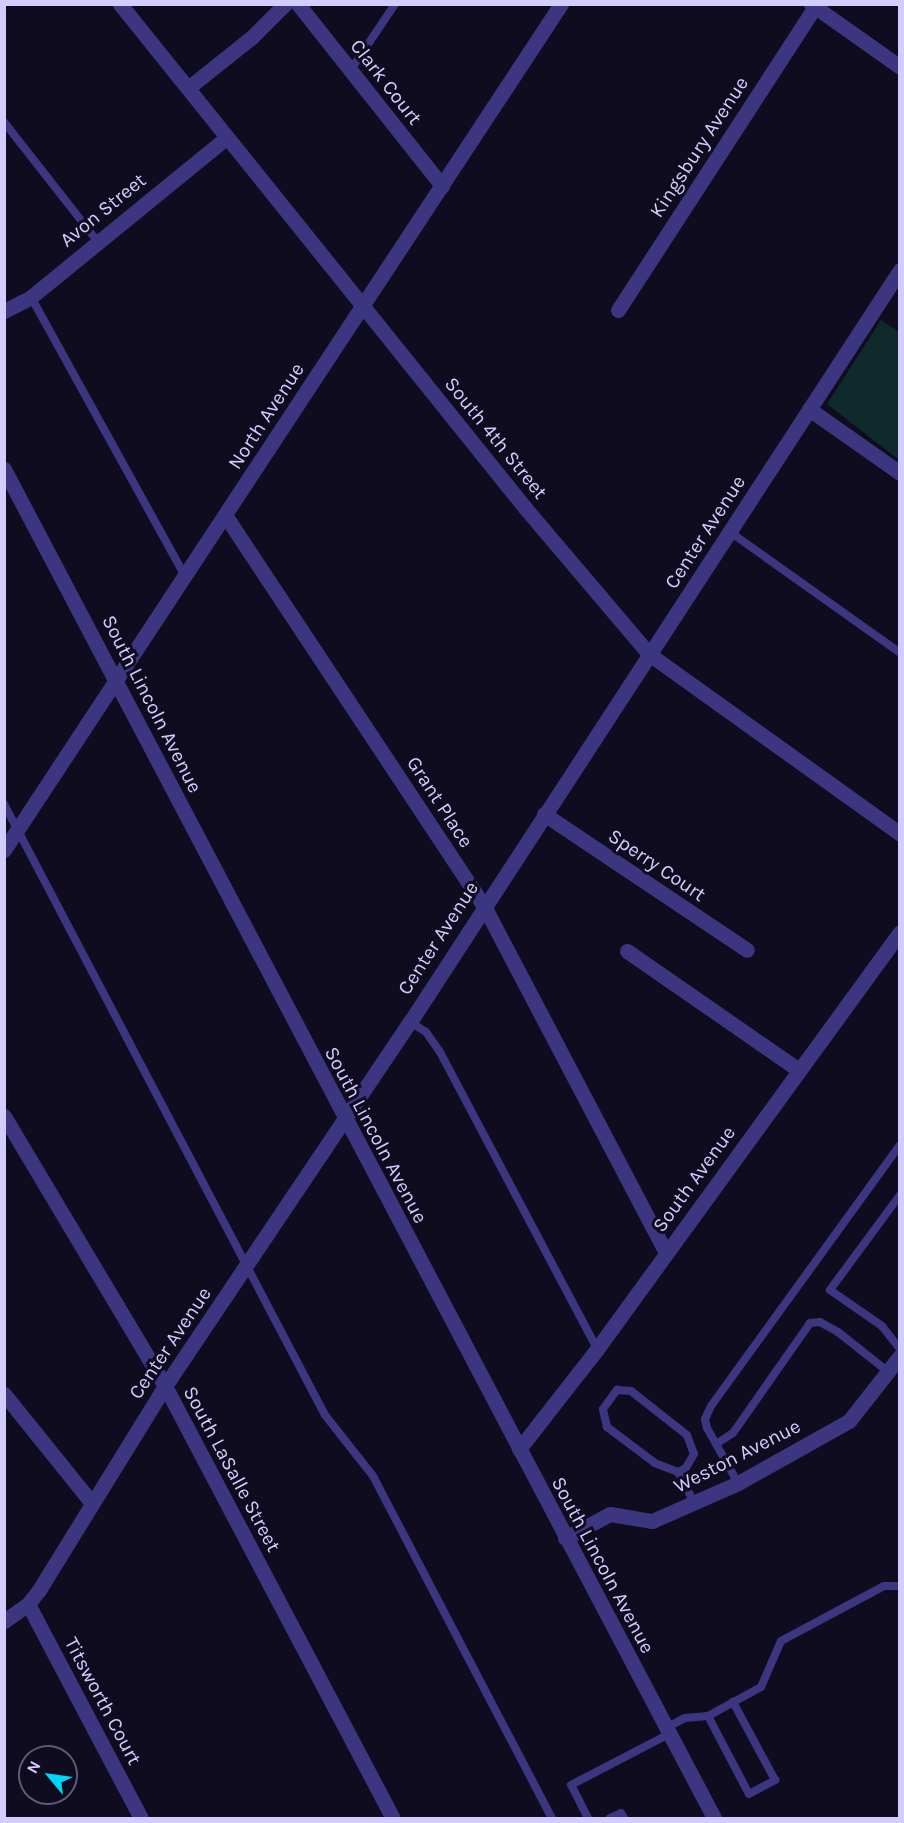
<!DOCTYPE html>
<html>
<head>
<meta charset="utf-8">
<style>
  body { margin:0 }
  #map { position:relative; width:904px; height:1823px; overflow:hidden; background:#100c20; font-family:Karla,sans-serif }
  div>[style] { position:absolute }
  .green>* { inset:0; background:#0f2a2a }
  .service>* { height:8px; margin:-4px; padding:0 4px; transform-origin:4px; border-radius:4px; background:#3c3680 }
  .minor>* { height:15px; margin:-7.5px; padding:0 7.5px; transform-origin:7.5px; border-radius:7.5px; background:#3c3680 }
  .tertiary>* { height:15px; margin:-7.5px; padding:0 7.5px; transform-origin:7.5px; border-radius:7.5px; background:#3c3680 }
  span { translate:-50% -50%; white-space:nowrap; text-align:center; line-height:1.15; -webkit-text-stroke:6px #100c20; paint-order:stroke }
  .street-label { font-size:20px; color:#d3ccff }
  .frame { position:absolute; inset:0; border:6px solid #d3ccff; pointer-events:none }
  .north { position:absolute; left:18px; top:1745px; width:60px; height:60px; box-sizing:border-box; background:#100c20; border:2px solid #5e5979; border-radius:50%; rotate:299deg; font-size:16px; font-weight:700; line-height:24px; text-align:center; color:#d3ccff }
  .north::after { content:''; display:block; margin:auto; width:21px; height:27px; background:#00d5f7; clip-path:polygon(50% 0,100% 100%,50% 72%,0 100%) }
</style>
</head>
<body>
<div id="map">
  <div class="green">
    <i style="clip-path:polygon(881px 320px,899px 332px,899px 460px,827px 404px)"></i>
  </div>
  <div class="service">
    <i style="left:350px;top:71px;width:81px;rotate:-56.1deg"></i>
    <i style="left:4px;top:122px;width:152px;rotate:51.9deg"></i>
    <i style="left:31px;top:297px;width:319px;rotate:61.1deg"></i>
    <i style="left:730px;top:532px;width:209px;rotate:35.4deg"></i>
    <i style="left:4px;top:804px;width:690px;rotate:62.28deg"></i>
    <i style="left:325px;top:1415px;width:78px;rotate:51.8deg"></i>
    <i style="left:373px;top:1476px;width:386px;rotate:62.4deg"></i>
    <i style="left:410px;top:1022px;width:19px;rotate:32deg"></i>
    <i style="left:426px;top:1032px;width:24px;rotate:55deg"></i>
    <i style="left:440px;top:1052px;width:336px;rotate:62.1deg"></i>
    <i style="left:900px;top:1195px;width:118px;rotate:126.4deg"></i>
    <i style="left:830px;top:1290px;width:63px;rotate:34.7deg"></i>
    <i style="left:882px;top:1326px;width:29px;rotate:52deg"></i>
    <i style="left:716px;top:1444px;width:20px;rotate:-33deg"></i>
    <i style="left:733px;top:1433px;width:134px;rotate:-55deg"></i>
    <i style="left:810px;top:1323px;width:10px;rotate:-6deg"></i>
    <i style="left:820px;top:1322px;width:21px;rotate:29deg"></i>
    <i style="left:838px;top:1332px;width:63px;rotate:38.5deg"></i>
    <i style="left:678px;top:1472px;width:25px;rotate:-159deg"></i>
    <i style="left:655px;top:1463px;width:60px;rotate:-143.1deg"></i>
    <i style="left:607px;top:1427px;width:18px;rotate:-103deg"></i>
    <i style="left:603px;top:1409px;width:24px;rotate:-54deg"></i>
    <i style="left:617px;top:1390px;width:14px;rotate:4deg"></i>
    <i style="left:631px;top:1391px;width:71px;rotate:38.2deg"></i>
    <i style="left:687px;top:1435px;width:20px;rotate:70deg"></i>
    <i style="left:694px;top:1454px;width:16px;rotate:120deg"></i>
    <i style="left:686px;top:1468px;width:9px;rotate:153deg"></i>
    <i style="left:678px;top:1472px;width:36px;rotate:62deg"></i>
    <i style="left:738px;top:1483px;width:63px;rotate:-119.4deg"></i>
    <i style="left:707px;top:1428px;width:9px;rotate:-103deg"></i>
    <i style="left:705px;top:1419px;width:14px;rotate:-65deg"></i>
    <i style="left:711px;top:1406px;width:322px;rotate:-54.1deg"></i>
    <i style="left:708px;top:1716px;width:88px;rotate:62.3deg"></i>
    <i style="left:749px;top:1794px;width:30px;rotate:-28deg"></i>
    <i style="left:775px;top:1780px;width:89px;rotate:-118.3deg"></i>
    <i style="left:666px;top:1728px;width:21px;rotate:-28deg"></i>
    <i style="left:685px;top:1718px;width:23px;rotate:-5deg"></i>
    <i style="left:708px;top:1716px;width:60px;rotate:-28.7deg"></i>
    <i style="left:761px;top:1687px;width:50px;rotate:-66.5deg"></i>
    <i style="left:781px;top:1641px;width:117px;rotate:-28.1deg"></i>
    <i style="left:884px;top:1586px;width:16px"></i>
    <i style="left:588px;top:1818px;width:37px;rotate:-117deg"></i>
    <i style="left:571px;top:1785px;width:110px;rotate:-27.5deg"></i>
    <i style="left:610px;top:1818px;width:12px;rotate:-24deg"></i>
    <i style="left:621px;top:1813px;width:6px;rotate:59deg"></i>
  </div>
  <div class="minor">
    <i style="left:120px;top:4px;width:648px;rotate:51.2deg"></i>
    <i style="left:526px;top:509px;width:190px;rotate:49.7deg"></i>
    <i style="left:649px;top:654px;width:309px;rotate:35.6deg"></i>
    <i style="left:298px;top:4px;width:232px;rotate:51.6deg"></i>
    <i style="left:811px;top:4px;width:109px;rotate:35.3deg"></i>
    <i style="left:188px;top:88px;width:82px;rotate:-38.6deg"></i>
    <i style="left:252px;top:37px;width:47px;rotate:-45deg"></i>
    <i style="left:618px;top:310px;width:361px;rotate:-57deg"></i>
    <i style="left:4px;top:311px;width:30px;rotate:-27deg"></i>
    <i style="left:31px;top:297px;width:252px;rotate:-39.2deg"></i>
    <i style="left:809px;top:409px;width:111px;rotate:35.1deg"></i>
    <i style="left:225px;top:515px;width:469px;rotate:56.5deg"></i>
    <i style="left:484px;top:906px;width:391px;rotate:62.3deg"></i>
    <i style="left:544px;top:814px;width:244px;rotate:33.8deg"></i>
    <i style="left:4px;top:850px;width:1013px;rotate:-56.64deg"></i>
    <i style="left:627px;top:951px;width:209px;rotate:34.7deg"></i>
    <i style="left:4px;top:1116px;width:314px;rotate:59.2deg"></i>
    <i style="left:165px;top:1386px;width:488px;rotate:62.2deg"></i>
    <i style="left:4px;top:1394px;width:139px;rotate:51.1deg"></i>
    <i style="left:519px;top:1449px;width:127px;rotate:-52deg"></i>
    <i style="left:597px;top:1349px;width:515px;rotate:-54deg"></i>
    <i style="left:565px;top:1538px;width:51px;rotate:-28.1deg"></i>
    <i style="left:610px;top:1514px;width:43px;rotate:9.5deg"></i>
    <i style="left:652px;top:1521px;width:94px;rotate:-23.8deg"></i>
    <i style="left:738px;top:1483px;width:127px;rotate:-29.2deg"></i>
    <i style="left:849px;top:1421px;width:83px;rotate:-51.9deg"></i>
    <i style="left:28px;top:1604px;width:242px;rotate:62.2deg"></i>
    <i style="left:4px;top:1621px;width:29px;rotate:-35deg"></i>
    <i style="left:28px;top:1604px;width:18px;rotate:-52deg"></i>
    <i style="left:39px;top:1590px;width:240px;rotate:-58.3deg"></i>
    <i style="left:165px;top:1386px;width:439px;rotate:-56.1deg"></i>
    <i style="left:410px;top:1022px;width:898px;rotate:-56.91deg"></i>
  </div>
  <div class="tertiary">
    <i style="left:4px;top:469px;width:1524px;rotate:62.24deg"></i>
  </div>
  <div class="street-label">
    <span style="left:386px;top:82px;rotate:52deg">Clark Court</span>
    <span style="left:699px;top:147px;rotate:-57deg">Kingsbury Avenue</span>
    <span style="left:103px;top:210px;rotate:-39deg">Avon Street</span>
    <span style="left:266px;top:416px;rotate:-57deg">North Avenue</span>
    <span style="left:496px;top:438px;rotate:51deg">South 4th Street</span>
    <span style="left:705px;top:532px;rotate:-57deg">Center Avenue</span>
    <span style="left:152px;top:704px;rotate:63deg">South Lincoln Avenue</span>
    <span style="left:440px;top:802px;rotate:57deg">Grant Place</span>
    <span style="left:657px;top:865px;rotate:34deg">Sperry Court</span>
    <span style="left:438px;top:938px;rotate:-57deg">Center Avenue</span>
    <span style="left:376px;top:1135px;rotate:62deg">South Lincoln Avenue</span>
    <span style="left:694px;top:1179px;rotate:-54deg">South Avenue</span>
    <span style="left:170px;top:1343px;rotate:-56deg">Center Avenue</span>
    <span style="left:737px;top:1456px;rotate:-27deg">Weston Avenue</span>
    <span style="left:232px;top:1469px;rotate:62deg">South LaSalle Street</span>
    <span style="left:603px;top:1565px;rotate:62deg">South Lincoln Avenue</span>
    <span style="left:103px;top:1701px;rotate:62deg">Titsworth Court</span>
  </div>
  <div class="frame"></div>
  <div class="north">N</div>
</div>
</body>
</html>
